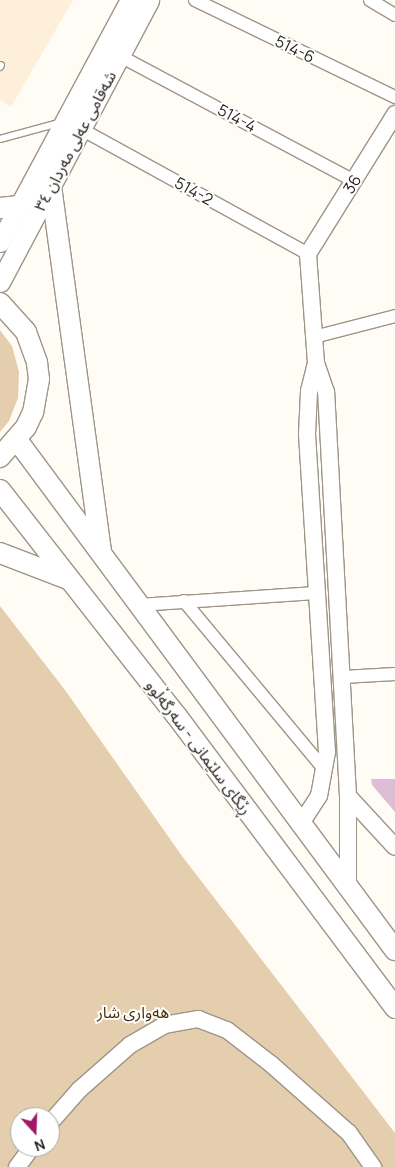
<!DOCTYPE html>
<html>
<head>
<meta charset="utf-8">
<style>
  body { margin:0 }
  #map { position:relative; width:395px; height:1167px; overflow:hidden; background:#fffbf5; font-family:Manrope,"Noto Sans Arabic",sans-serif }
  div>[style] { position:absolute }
  .built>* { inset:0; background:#fdefda }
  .green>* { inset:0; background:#e4ceae }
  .building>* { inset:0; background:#debed6 }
  .roads { filter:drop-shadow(1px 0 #9e9588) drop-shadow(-1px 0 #9e9588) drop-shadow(0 1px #9e9588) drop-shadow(0 -1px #9e9588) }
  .service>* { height:6px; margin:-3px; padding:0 3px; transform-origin:3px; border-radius:3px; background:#fff }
  .minor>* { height:12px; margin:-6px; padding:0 6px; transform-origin:6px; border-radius:6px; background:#fff }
  .tertiary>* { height:16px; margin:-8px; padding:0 8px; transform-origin:8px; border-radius:8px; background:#fff }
  .secondary>* { height:19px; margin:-9.5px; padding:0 9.5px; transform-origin:9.5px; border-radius:9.5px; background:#fff }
  .primary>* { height:20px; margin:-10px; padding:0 10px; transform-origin:10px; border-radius:10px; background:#fff }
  span { translate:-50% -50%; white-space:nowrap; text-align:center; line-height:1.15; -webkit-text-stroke:4px #fff; paint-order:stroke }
  .street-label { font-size:16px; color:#292520 }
  .park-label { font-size:16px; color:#493208 }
  .north { position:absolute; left:10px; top:1107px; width:50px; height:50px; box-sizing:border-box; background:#fff; border:1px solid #a9a8a6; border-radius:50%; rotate:160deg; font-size:14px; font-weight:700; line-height:20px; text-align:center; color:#292520 }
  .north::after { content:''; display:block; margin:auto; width:18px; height:22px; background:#a11965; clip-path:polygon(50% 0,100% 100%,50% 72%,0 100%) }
</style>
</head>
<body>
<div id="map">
  <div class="built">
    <i style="clip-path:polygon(0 0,73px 0,11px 107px,0 100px)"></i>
  </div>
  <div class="green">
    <i style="clip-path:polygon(0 330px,12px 346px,19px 372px,18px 398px,9px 421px,0 432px)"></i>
    <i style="clip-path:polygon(evenodd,0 606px,65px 690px,182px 856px,395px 1133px,395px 1167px,0 1167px,0 606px,20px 1117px,50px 1117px,50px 1147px,20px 1147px,20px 1117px)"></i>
  </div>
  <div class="building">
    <i style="clip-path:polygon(371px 779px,395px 779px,395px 812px,372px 785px)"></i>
  </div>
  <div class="roads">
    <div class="service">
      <i style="left:0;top:67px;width:2px;rotate:-63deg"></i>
      <i style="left:0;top:139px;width:61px;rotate:-15.2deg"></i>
    </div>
    <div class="minor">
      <i style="left:195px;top:0;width:222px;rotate:25.9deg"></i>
      <i style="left:370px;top:0;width:29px;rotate:31deg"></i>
      <i style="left:120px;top:56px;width:265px;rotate:28.1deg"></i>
      <i style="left:81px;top:129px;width:259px;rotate:28.8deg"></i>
      <i style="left:314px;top:337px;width:84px;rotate:-14.5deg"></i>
      <i style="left:184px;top:601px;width:220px;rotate:50.2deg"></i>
      <i style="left:139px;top:605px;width:177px;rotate:-3.9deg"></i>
      <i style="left:343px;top:677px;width:52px;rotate:-3.3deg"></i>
    </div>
    <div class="tertiary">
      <i style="left:348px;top:796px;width:69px;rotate:47.3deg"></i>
      <i style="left:300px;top:825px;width:35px;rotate:-57deg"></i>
      <i style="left:319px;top:796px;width:45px;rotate:-79.7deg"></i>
      <i style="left:327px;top:752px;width:319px;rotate:-93.6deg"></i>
      <i style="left:307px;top:434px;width:43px;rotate:-87.3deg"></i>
      <i style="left:309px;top:391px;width:29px;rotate:-76deg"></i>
      <i style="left:348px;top:889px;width:93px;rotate:-90deg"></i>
      <i style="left:348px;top:796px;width:405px;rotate:-93.1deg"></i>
      <i style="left:326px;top:392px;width:31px;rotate:-109deg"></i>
      <i style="left:316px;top:363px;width:109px;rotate:-94.2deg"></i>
      <i style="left:308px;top:254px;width:165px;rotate:-58.1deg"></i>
      <i style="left:50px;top:1123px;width:44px;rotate:-48.7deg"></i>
      <i style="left:79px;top:1090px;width:68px;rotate:-41.4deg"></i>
      <i style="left:130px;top:1045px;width:39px;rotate:-30deg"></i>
      <i style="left:164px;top:1025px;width:35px;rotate:-10deg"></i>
      <i style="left:198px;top:1019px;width:31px;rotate:21deg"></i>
      <i style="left:227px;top:1030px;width:56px;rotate:37.7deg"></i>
      <i style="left:271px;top:1064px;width:104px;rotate:41.5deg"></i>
      <i style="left:349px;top:1133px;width:42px;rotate:54.8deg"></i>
      <i style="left:17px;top:1167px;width:25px;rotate:-53deg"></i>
    </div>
    <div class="secondary">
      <i style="left:0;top:242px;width:275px;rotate:-61.8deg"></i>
      <i style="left:0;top:282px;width:319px;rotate:-62.1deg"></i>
    </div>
    <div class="primary">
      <i style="left:51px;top:186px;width:367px;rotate:82.2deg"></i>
      <i style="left:0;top:208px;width:19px;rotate:-6deg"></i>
      <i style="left:0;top:303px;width:39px;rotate:48deg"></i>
      <i style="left:26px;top:332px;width:33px;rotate:70deg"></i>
      <i style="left:37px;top:363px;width:16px;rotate:83deg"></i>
      <i style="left:39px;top:379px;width:34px;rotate:100deg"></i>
      <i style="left:33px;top:412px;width:17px;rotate:115deg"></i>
      <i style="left:26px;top:427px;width:40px;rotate:131deg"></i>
      <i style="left:17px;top:440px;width:635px;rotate:53.46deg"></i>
      <i style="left:0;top:490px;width:286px;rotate:52deg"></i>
      <i style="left:176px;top:715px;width:366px;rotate:53.2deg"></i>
      <i style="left:0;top:553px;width:73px;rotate:20.9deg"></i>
    </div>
  </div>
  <div class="street-label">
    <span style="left:295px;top:49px;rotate:26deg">514-6</span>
    <span style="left:237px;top:118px;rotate:28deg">514-4</span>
    <span style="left:75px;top:141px;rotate:-62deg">شەقامی عەلی مەردان ٣٤</span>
    <span style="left:352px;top:184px;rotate:-58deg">36</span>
    <span style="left:194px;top:191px;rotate:29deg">514-2</span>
    <span style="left:199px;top:747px;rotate:53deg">ڕێگای سلێمانی - سەرگەڵوو</span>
  </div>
  <div class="park-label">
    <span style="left:133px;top:1012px">هەواری شار</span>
  </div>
  <div class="north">N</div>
</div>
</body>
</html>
